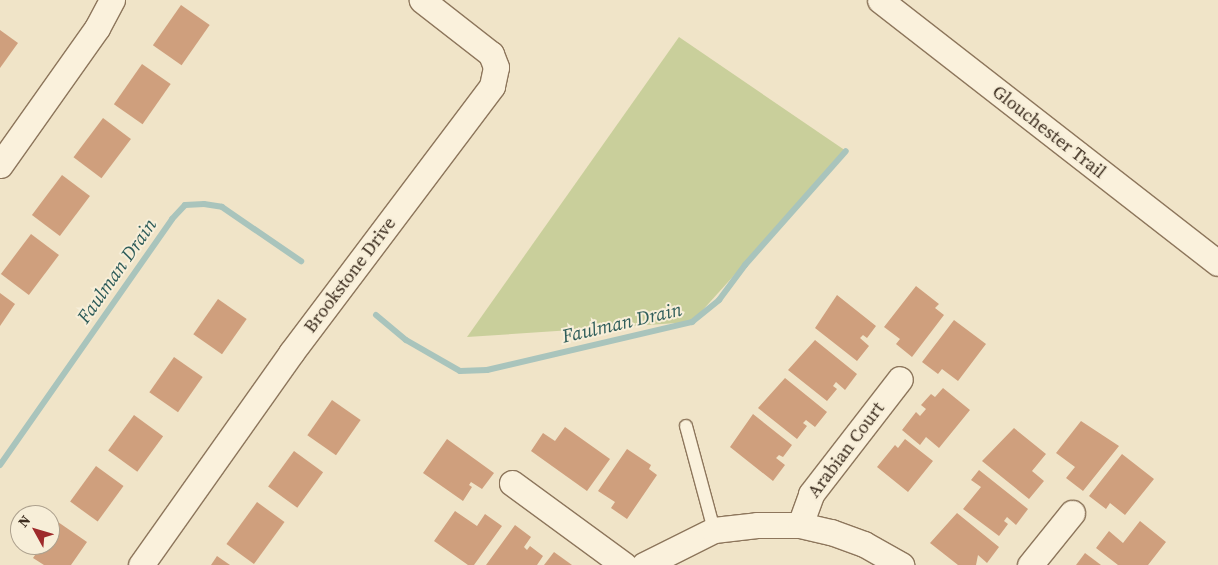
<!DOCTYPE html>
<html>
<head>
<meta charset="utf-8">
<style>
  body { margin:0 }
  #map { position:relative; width:1218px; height:565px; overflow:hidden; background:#f0e4c8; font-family:"Source Serif 4",serif }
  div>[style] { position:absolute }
  .green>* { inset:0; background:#c9cf9b }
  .stream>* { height:6px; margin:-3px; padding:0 3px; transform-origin:3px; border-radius:3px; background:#a9c4bc }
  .building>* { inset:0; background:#cf9f7d; transform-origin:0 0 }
  .roads { filter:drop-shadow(1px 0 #8d765c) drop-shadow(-1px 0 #8d765c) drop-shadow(0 1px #8d765c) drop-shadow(0 -1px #8d765c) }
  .service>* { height:12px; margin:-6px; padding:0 6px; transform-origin:6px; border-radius:6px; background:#faf1dc }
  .minor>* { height:25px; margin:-12.5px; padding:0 12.5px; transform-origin:12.5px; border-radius:12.5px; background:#faf1dc }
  span { translate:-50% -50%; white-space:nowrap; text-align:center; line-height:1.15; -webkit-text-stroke:4px #f7eed8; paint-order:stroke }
  .street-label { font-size:18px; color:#3d2e20 }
  .water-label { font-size:19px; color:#2f5d5a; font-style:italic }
  .north { position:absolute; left:10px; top:505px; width:50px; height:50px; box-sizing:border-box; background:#f7eed8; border:1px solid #ada18e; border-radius:50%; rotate:309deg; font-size:14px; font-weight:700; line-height:20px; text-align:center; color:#3d2e20 }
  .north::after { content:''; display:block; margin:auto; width:18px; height:22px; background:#9e2a2b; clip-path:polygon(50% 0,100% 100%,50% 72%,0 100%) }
</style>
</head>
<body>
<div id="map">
  <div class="green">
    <i style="clip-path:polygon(679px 37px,846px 151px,692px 322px,467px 337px)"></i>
  </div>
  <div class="stream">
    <i style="left:376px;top:315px;width:39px;rotate:40deg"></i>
    <i style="left:406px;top:340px;width:62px;rotate:29.9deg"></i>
    <i style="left:460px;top:371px;width:27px;rotate:-2deg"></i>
    <i style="left:487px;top:370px;width:211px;rotate:-13.2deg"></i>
    <i style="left:692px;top:322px;width:35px;rotate:-39deg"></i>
    <i style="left:719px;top:300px;width:44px;rotate:-53.4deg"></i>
    <i style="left:745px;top:265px;width:152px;rotate:-48.5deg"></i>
    <i style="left:0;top:465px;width:300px;rotate:-55deg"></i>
    <i style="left:172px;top:219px;width:19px;rotate:-47deg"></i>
    <i style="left:185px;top:205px;width:19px;rotate:-3deg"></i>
    <i style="left:204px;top:204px;width:18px;rotate:9deg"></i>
    <i style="left:222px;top:207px;width:96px;rotate:34.4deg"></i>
  </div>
  <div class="building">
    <i style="left:181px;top:5px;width:35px;height:49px;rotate:35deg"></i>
    <i style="clip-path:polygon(0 30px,18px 43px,0 68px)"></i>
    <i style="left:142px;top:64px;width:35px;height:49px;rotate:35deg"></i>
    <i style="left:103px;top:118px;width:35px;height:49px;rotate:37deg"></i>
    <i style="left:62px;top:175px;width:35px;height:50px;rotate:37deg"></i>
    <i style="left:31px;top:234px;width:35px;height:50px;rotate:37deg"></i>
    <i style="clip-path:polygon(916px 286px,939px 304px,935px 308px,944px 315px,912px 357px,896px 344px,900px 339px,884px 327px)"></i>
    <i style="clip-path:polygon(0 293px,15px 304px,0 326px)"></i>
    <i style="clip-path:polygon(837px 295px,876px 326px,867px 338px,863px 335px,860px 338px,869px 346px,857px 361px,815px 328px)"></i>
    <i style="left:218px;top:299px;width:35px;height:43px;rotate:35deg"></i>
    <i style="clip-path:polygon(954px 320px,986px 344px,958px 381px,942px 369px,938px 374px,922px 362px)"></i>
    <i style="clip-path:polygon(815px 340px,857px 374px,845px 390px,836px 382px,833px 386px,837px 389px,827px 401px,788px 370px)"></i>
    <i style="left:174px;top:357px;width:35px;height:43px;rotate:35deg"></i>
    <i style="clip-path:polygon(785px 378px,827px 412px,815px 427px,806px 420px,803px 423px,807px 426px,797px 439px,758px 408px)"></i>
    <i style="clip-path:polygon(943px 388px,970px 410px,939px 448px,926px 437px,920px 445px,902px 430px,916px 412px,920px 416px,926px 409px,921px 405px,931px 394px,935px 397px)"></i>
    <i style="left:332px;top:400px;width:35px;height:43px;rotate:35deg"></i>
    <i style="clip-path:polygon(753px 414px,792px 445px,783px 457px,779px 455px,776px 458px,785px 465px,773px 481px,730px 447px)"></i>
    <i style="left:134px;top:415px;width:36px;height:44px;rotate:36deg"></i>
    <i style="clip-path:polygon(1081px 421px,1119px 446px,1083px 491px,1066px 478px,1075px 467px,1056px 453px)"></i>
    <i style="clip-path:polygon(565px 427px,610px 459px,587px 491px,531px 451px,543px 433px,555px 441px)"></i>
    <i style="clip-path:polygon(1014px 428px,1046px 454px,1032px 471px,1044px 481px,1029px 499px,982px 461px)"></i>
    <i style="clip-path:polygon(447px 439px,494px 473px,482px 489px,471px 482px,469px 485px,472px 487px,463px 501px,423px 473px)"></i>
    <i style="clip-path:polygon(905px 439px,933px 461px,908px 492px,877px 467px,895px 445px,898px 448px)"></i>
    <i style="clip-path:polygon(627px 449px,651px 465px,649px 469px,657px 475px,627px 519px,611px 508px,615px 502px,598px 491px)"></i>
    <i style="left:294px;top:451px;width:36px;height:44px;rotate:36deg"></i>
    <i style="clip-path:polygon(1122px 454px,1154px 479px,1125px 515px,1110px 503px,1106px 509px,1089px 496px)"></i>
    <i style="left:96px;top:466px;width:34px;height:44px;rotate:36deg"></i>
    <i style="clip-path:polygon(979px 470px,1028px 509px,1016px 525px,1007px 517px,1004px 521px,1008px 524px,999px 536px,963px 509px,981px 487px,971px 480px)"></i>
    <i style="left:257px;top:502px;width:34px;height:52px;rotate:36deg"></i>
    <i style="clip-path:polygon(455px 511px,477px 526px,485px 514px,502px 526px,474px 565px,468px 565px,434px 541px)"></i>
    <i style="clip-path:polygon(957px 513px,999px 547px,987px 563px,978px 555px,976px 565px,958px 565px,930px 543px)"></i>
    <i style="clip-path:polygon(1140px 521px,1166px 542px,1148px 565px,1118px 565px,1096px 548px,1109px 531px,1123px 543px)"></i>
    <i style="clip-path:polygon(58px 522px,87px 542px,71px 565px,44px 565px,33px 558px,42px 545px,50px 545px,50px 534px)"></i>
    <i style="clip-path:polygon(515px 525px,531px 537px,524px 547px,527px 550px,530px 546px,543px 556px,537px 565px,486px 565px)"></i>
    <i style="clip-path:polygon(554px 552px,572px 565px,544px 565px)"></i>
    <i style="clip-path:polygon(1085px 553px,1101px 565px,1076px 565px)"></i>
    <i style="clip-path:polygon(217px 556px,230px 565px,211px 565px)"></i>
  </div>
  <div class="roads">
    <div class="service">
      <i style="left:686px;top:426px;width:108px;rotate:74.9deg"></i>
    </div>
    <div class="minor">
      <i style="left:880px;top:0;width:428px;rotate:37.9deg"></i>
      <i style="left:0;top:165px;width:168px;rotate:-54.7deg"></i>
      <i style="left:97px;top:28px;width:32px;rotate:-62deg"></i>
      <i style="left:512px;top:483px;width:139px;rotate:36.2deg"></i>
      <i style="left:800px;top:525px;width:33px;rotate:-70deg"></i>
      <i style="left:811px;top:494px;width:145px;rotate:-52.3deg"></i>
      <i style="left:141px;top:565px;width:260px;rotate:-54.7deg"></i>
      <i style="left:291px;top:353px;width:334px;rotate:-53deg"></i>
      <i style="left:492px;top:86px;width:19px;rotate:-78deg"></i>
      <i style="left:496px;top:67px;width:14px;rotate:-111deg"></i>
      <i style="left:491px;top:54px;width:88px;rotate:-142deg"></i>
      <i style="left:644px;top:565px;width:78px;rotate:-26.6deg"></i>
      <i style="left:714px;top:530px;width:43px;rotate:-6.6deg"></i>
      <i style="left:757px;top:525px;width:43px"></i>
      <i style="left:800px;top:525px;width:32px;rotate:13deg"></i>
      <i style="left:831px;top:532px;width:35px;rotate:20deg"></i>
      <i style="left:864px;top:544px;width:43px;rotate:29.6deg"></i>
      <i style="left:1030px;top:565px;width:67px;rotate:-51.1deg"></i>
    </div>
  </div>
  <div class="street-label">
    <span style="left:1049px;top:132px;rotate:38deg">Glouchester Trail</span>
    <span style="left:350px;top:275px;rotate:-53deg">Brookstone Drive</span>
    <span style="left:846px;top:450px;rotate:-53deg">Arabian Court</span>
  </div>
  <div class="water-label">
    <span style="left:117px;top:271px;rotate:-55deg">Faulman Drain</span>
    <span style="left:622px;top:323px;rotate:-13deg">Faulman Drain</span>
  </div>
  <div class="north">N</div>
</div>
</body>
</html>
